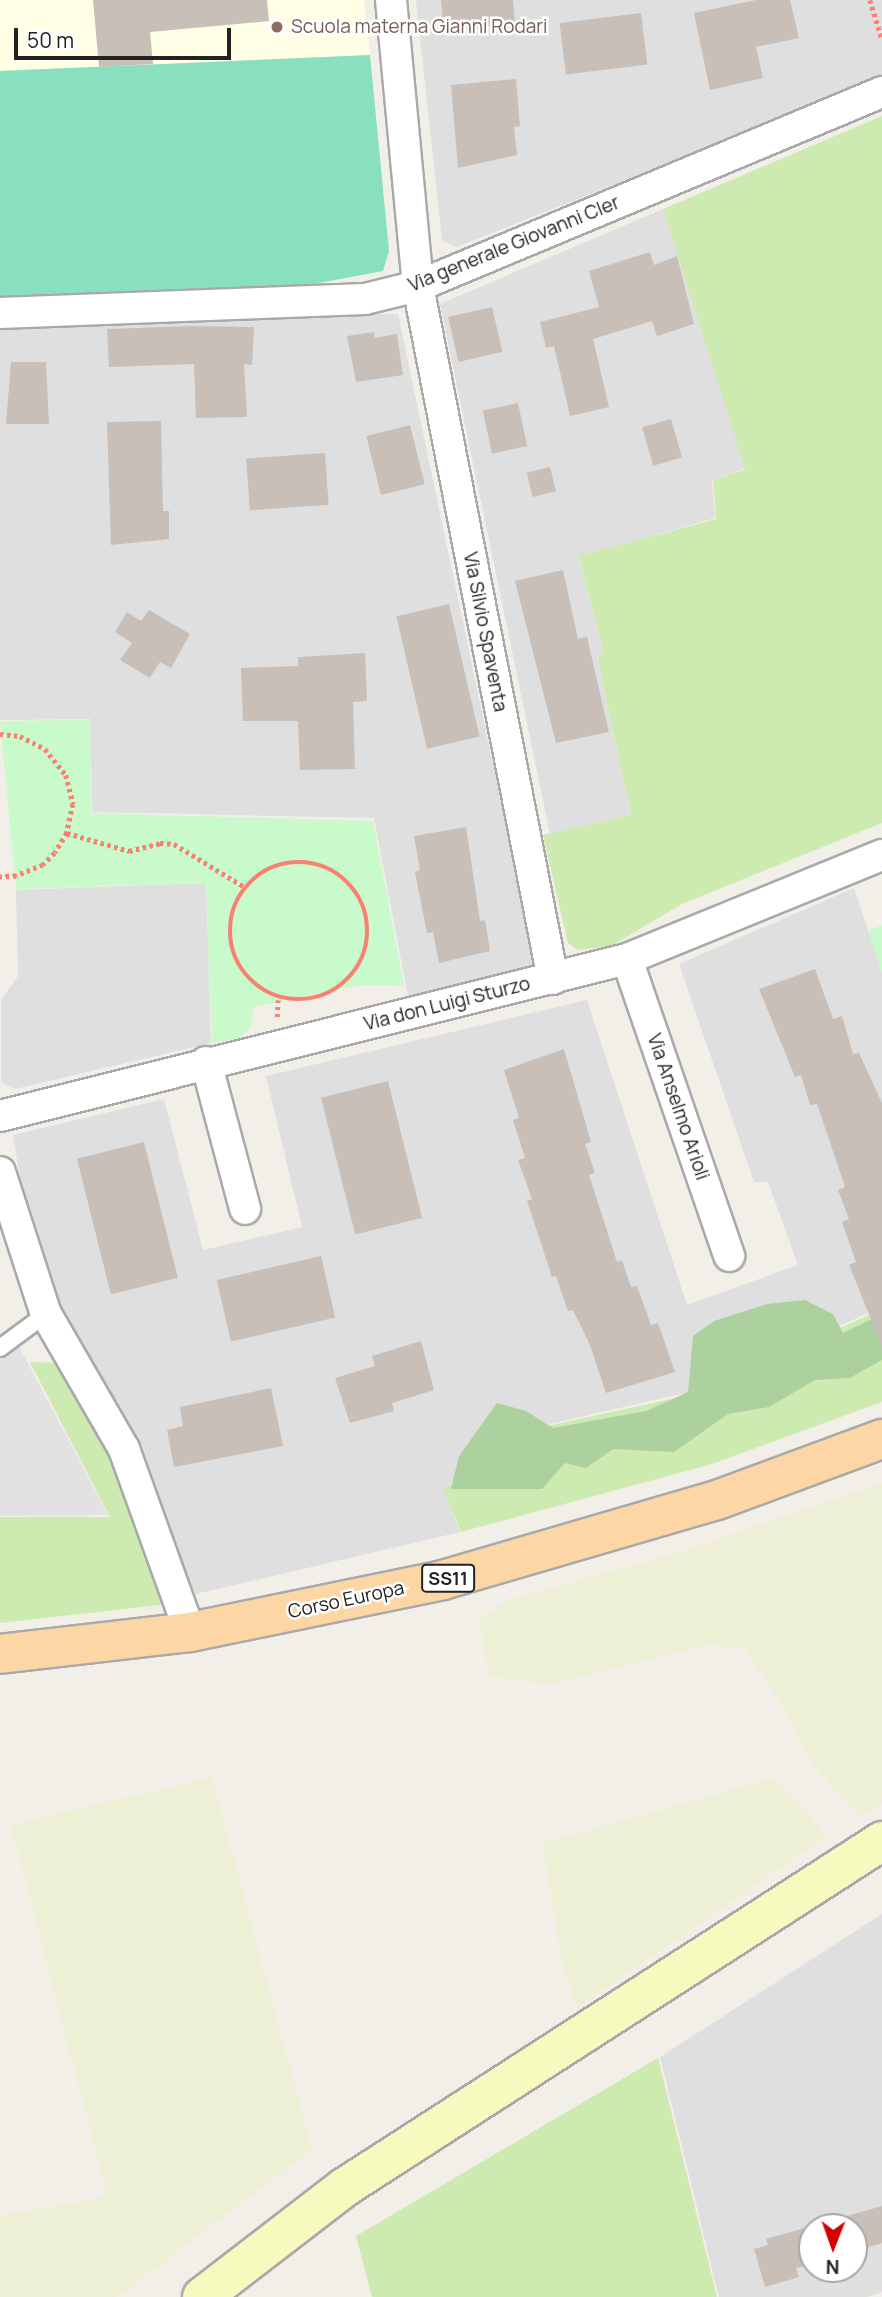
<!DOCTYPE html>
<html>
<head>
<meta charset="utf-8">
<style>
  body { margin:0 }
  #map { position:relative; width:882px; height:2297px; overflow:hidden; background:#f2efe9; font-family:Manrope,sans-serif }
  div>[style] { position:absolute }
  .residential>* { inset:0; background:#e0dfdf }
  .education>* { inset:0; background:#ffffe5 }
  .farmland>* { inset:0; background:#eef0d5 }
  .grass>* { inset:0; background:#cdebb0 }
  .forest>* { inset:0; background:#add19e }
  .park>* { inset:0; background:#c8facc }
  .pitch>* { inset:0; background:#88e0be }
  .parking>* { inset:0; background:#e2e2e2 }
  .building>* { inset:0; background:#c7bfb8; transform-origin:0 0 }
  .path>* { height:4.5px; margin-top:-2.25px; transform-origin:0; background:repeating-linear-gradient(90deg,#fa8072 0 3.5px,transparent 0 7px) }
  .path>.ring { margin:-2.25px; padding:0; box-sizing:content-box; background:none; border:4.5px solid #fa8072; border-radius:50% }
  .roads { filter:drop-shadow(2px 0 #a9a9a9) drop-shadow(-2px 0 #a9a9a9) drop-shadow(0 2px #a9a9a9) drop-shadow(0 -2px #a9a9a9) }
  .lane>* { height:16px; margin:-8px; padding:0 8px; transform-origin:8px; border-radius:8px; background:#fff }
  .street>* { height:30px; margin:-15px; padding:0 15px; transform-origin:15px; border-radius:15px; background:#fff }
  .secondary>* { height:38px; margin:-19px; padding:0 19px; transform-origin:19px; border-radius:19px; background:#f7fabf }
  .primary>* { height:38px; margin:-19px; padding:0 19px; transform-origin:19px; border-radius:19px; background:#fcd6a4 }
  .dots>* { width:19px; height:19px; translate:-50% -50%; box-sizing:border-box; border:4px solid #fff; border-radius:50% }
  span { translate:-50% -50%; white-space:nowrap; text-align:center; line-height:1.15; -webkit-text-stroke:5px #fff; paint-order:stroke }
  .shield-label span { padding:2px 5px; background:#fff; border:2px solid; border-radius:5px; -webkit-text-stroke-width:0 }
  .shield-label { font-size:18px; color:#222; font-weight:700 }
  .education-label { font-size:19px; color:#785e54 }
  .left { translate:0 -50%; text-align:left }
  .street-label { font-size:19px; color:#222 }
  .north { position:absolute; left:798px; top:2213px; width:70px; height:70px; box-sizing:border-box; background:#fff; border:2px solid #a7a7a7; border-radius:50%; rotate:181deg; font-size:19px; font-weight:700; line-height:28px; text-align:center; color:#222 }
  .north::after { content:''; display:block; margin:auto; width:24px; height:32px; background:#d40000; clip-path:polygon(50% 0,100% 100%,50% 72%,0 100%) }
  .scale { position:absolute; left:14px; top:28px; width:217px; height:32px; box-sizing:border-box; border:4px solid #222; border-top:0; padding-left:9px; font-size:21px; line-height:24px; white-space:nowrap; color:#222; -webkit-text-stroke:5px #fff; paint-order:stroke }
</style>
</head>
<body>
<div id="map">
  <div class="residential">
    <i style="clip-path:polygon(416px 0,882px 0,882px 79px,456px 247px,442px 240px)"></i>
    <i style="clip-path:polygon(663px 209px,748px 467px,712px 480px,715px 518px,578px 557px,604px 653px,597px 655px,631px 815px,550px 834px,440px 304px)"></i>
    <i style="clip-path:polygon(316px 313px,398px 314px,536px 969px,409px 1001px,374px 818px,92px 812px,90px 719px,0 720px,0 324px)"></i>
    <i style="clip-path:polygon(206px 883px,211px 1043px,15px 1089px,1px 1082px,1px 1000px,18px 976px,16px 890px)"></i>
    <i style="clip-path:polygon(854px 888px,882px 972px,882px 1307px,690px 1392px,482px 1439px,482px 1468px,443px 1487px,460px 1532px,196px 1594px,31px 1243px,13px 1135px,164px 1099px,203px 1250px,302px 1227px,266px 1076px,587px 1000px,687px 1305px,798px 1265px,768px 1182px,754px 1182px,679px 964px)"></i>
    <i style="clip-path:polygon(evenodd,882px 1914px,882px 2292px,867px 2297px,719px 2297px,660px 2057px,882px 1914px,812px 2227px,854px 2227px,854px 2269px,812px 2269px,812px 2227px)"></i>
  </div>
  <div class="education">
    <i style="clip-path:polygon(0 0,364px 0,370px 55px,0 71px)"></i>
  </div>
  <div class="farmland">
    <i style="clip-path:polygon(882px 1483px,882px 1802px,861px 1816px,815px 1768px,779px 1700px,744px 1648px,706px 1645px,551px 1684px,489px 1677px,479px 1621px,505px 1601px,679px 1552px)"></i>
    <i style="clip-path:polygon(212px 1777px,312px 2149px,118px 2297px,0 2297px,0 2216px,107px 2196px,11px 1825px)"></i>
    <i style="clip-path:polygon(773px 1778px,828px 1835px,576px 2009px,559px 1947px,543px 1843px)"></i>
  </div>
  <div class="grass">
    <i style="clip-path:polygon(882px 116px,882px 823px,682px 904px,611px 946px,577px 950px,568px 943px,543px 835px,631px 815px,597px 655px,604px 653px,578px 556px,716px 519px,713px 480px,745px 469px,663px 209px)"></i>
    <i style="clip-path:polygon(882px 1309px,882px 1402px,712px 1464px,461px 1532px,443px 1488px,483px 1468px,483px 1440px,694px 1394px)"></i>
    <i style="clip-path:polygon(30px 1362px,62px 1363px,109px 1440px,167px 1598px,160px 1605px,0 1623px,0 1517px,110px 1517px)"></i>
    <i style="clip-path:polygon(658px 2058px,717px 2297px,372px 2297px,356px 2236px)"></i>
  </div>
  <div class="forest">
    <i style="clip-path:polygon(805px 1300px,833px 1314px,843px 1333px,882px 1314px,882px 1360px,850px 1378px,815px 1380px,769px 1407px,728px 1414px,674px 1452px,613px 1449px,586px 1468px,565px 1463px,542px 1489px,451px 1489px,459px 1456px,497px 1403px,526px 1411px,553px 1428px,646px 1411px,688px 1392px,693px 1336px,714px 1321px,767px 1304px)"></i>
  </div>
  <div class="park">
    <i style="clip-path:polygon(90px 720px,91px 813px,373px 821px,404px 986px,361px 985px,253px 1007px,251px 1027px,237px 1039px,212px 1043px,206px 883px,16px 889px,0 721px)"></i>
    <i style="clip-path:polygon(882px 925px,882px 972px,868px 931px)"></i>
  </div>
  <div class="pitch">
    <i style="clip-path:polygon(370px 55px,389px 251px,383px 271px,292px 288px,0 306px,0 71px)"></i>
  </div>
  <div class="parking">
    <i style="clip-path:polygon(0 1337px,15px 1339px,108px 1515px,0 1516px)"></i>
  </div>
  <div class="building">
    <i style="clip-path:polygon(93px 0,267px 0,269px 21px,150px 32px,153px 64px,99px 67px)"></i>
    <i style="clip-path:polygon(441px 0,513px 0,515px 23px,444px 31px)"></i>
    <i style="clip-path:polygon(756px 0,790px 0,799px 38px,756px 47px,763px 78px,710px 90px,694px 13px)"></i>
    <i style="left:641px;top:13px;width:52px;height:82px;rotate:83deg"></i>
    <i style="clip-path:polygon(516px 79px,520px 126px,514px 127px,517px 155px,458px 168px,451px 85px)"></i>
    <i style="clip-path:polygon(650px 252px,654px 265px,677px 256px,694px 324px,657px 336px,652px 321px,593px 339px,609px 407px,570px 416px,554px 346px,546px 348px,540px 322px,599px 307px,589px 271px)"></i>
    <i style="left:492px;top:307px;width:46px;height:45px;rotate:77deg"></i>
    <i style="clip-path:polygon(191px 326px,254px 327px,252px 365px,244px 364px,247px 417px,196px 418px,194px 364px,109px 367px,107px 329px)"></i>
    <i style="clip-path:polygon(374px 332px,375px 338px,397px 334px,403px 375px,356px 382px,347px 336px)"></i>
    <i style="clip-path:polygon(11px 362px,46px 362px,49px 424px,6px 424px)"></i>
    <i style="left:518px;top:403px;width:44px;height:36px;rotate:78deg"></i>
    <i style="left:671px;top:419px;width:40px;height:30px;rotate:74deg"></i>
    <i style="clip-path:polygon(161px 421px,163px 511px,169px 511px,169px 539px,111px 545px,107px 422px)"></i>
    <i style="left:410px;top:425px;width:61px;height:45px;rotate:76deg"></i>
    <i style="left:325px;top:453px;width:52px;height:79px;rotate:86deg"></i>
    <i style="left:550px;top:467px;width:25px;height:24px;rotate:76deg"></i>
    <i style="clip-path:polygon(563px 570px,578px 639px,587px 637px,609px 732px,556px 743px,515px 581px)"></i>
    <i style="left:449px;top:604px;width:136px;height:54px;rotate:77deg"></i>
    <i style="clip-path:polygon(149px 610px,190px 634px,171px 668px,160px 662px,150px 678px,120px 660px,132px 643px,115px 632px,127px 612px,141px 621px)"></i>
    <i style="clip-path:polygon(365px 653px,367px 701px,353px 702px,355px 769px,300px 770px,298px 721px,243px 721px,241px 668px,298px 666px,298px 657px)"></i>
    <i style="clip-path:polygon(466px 827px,480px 921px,485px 920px,490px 951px,439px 963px,433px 932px,427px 933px,415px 872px,420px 870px,414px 836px)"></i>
    <i style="clip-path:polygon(815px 969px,833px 1019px,842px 1016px,853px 1054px,859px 1053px,882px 1103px,882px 1346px,849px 1265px,856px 1262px,842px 1222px,849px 1219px,838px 1190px,845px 1187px,817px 1104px,810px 1105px,801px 1075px,795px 1077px,759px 989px)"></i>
    <i style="clip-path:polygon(564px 1049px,591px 1142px,585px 1144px,595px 1173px,589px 1175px,617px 1262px,622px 1260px,631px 1287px,637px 1286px,651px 1325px,658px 1323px,675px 1372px,606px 1393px,590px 1345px,573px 1310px,568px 1311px,556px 1276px,552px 1277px,527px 1201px,532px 1199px,518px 1160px,525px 1158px,513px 1120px,519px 1118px,504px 1070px)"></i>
    <i style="left:388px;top:1081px;width:141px;height:69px;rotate:76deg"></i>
    <i style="left:144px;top:1142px;width:140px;height:69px;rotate:76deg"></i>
    <i style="left:321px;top:1256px;width:63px;height:107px;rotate:77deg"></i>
    <i style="clip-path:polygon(421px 1341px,434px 1390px,392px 1403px,394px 1411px,350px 1423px,335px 1378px,375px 1366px,372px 1356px)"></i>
    <i style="clip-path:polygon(271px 1388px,283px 1446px,174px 1467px,167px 1430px,183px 1426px,180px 1407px)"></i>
    <i style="clip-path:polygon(882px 2206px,882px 2243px,854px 2252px,854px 2227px,812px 2227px,812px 2264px,796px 2268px,799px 2277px,765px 2287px,754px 2249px,768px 2245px,766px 2239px)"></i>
  </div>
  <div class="path">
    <i style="left:870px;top:0;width:41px;rotate:72.9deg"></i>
    <i style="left:0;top:734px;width:20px;rotate:6deg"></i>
    <i style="left:20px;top:736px;width:28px;rotate:27deg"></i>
    <i style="left:45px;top:749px;width:33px;rotate:51deg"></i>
    <i style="left:66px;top:775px;width:30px;rotate:76deg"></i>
    <i style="left:73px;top:804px;width:30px;rotate:102deg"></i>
    <i style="left:67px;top:833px;width:23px;rotate:121deg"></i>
    <i style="left:55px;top:853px;width:17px;rotate:135deg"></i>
    <i style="left:43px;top:865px;width:29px;rotate:158deg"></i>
    <i style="left:16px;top:876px;width:16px;rotate:176deg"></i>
    <i style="left:67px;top:833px;width:65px;rotate:16.2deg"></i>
    <i style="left:129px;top:851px;width:32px;rotate:-14deg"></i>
    <i style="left:160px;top:843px;width:14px;rotate:4deg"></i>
    <i style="left:174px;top:844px;width:84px;rotate:31.4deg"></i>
    <i class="ring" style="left:230px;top:862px;width:133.5px;height:133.5px"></i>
    <i style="left:277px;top:1017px;width:17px;rotate:-87deg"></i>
  </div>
  <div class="roads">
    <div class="lane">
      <i style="left:0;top:1348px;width:57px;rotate:-36.5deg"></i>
    </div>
    <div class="street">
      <i style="left:391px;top:0;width:287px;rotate:84.6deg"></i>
      <i style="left:418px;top:286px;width:706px;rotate:78.98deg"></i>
      <i style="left:0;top:313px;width:365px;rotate:-2.2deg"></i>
      <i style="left:365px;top:299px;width:55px;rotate:-13.8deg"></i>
      <i style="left:418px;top:286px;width:503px;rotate:-22.69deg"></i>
      <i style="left:627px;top:959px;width:314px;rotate:71deg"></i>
      <i style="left:206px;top:1062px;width:152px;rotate:75.1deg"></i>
      <i style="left:0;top:1116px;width:646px;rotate:-14.06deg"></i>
      <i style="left:627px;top:959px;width:275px;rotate:-22.2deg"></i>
      <i style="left:0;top:1172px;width:149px;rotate:72.1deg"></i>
      <i style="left:46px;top:1314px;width:156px;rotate:60deg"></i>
      <i style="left:124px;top:1449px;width:195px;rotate:70.2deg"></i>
    </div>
    <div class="secondary">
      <i style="left:202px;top:2297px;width:180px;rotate:-37.6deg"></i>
      <i style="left:345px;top:2187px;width:639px;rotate:-32.79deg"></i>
    </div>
    <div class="primary">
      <i style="left:0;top:1654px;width:191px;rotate:-6.6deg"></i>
      <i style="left:190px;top:1632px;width:258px;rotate:-11.6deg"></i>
      <i style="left:443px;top:1580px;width:285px;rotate:-16.3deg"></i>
      <i style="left:717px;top:1500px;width:176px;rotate:-20.3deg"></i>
    </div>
  </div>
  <div class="dots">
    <i style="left:277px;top:27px;background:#8d6e63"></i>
  </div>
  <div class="shield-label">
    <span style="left:448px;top:1578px">SS11</span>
  </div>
  <div class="education-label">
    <span class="left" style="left:291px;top:27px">Scuola materna Gianni Rodari</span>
  </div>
  <div class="street-label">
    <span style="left:514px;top:244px;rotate:-22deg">Via generale Giovanni Cler</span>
    <span style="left:485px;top:632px;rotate:79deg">Via Silvio Spaventa</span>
    <span style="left:447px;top:1004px;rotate:-14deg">Via don Luigi Sturzo</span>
    <span style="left:678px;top:1107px;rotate:71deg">Via Anselmo Arioli</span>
    <span style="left:346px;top:1600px;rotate:-12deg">Corso Europa</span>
  </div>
  <div class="north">N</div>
  <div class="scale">50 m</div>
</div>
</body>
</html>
